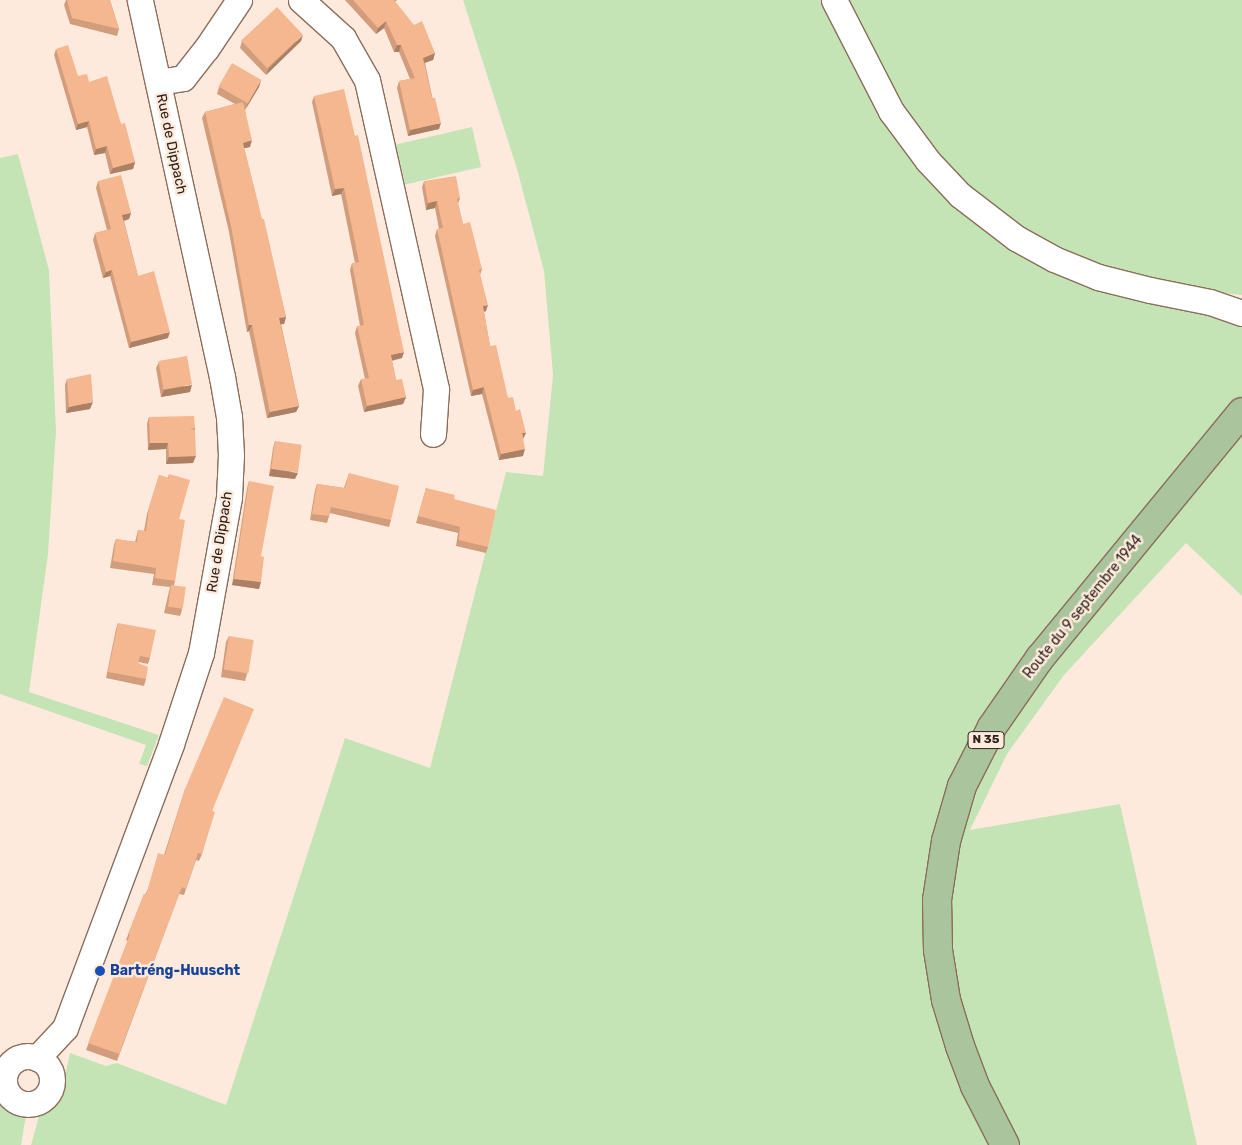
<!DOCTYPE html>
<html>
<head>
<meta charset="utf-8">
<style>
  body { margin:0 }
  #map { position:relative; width:1242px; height:1145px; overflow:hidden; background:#feeadd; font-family:Rubik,sans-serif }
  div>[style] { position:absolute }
  .green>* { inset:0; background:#c5e4b5; transform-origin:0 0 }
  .roads { filter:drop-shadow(1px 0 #8b6d5b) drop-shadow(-1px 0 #8b6d5b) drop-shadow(0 1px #8b6d5b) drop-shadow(0 -1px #8b6d5b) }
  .minor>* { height:25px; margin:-12.5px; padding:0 12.5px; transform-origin:12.5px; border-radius:12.5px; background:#fff }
  .minor>.ring { margin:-12.5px; padding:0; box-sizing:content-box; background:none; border:25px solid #fff; border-radius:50% }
  .major>* { height:28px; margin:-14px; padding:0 14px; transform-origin:14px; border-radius:14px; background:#aac59d }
  .wall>* { inset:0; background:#d29d7c }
  .shaded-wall>* { inset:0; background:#ab8065 }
  .building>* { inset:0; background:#f4b790; transform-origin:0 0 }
  .dots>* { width:14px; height:14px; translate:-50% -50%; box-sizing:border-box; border:2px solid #feeadd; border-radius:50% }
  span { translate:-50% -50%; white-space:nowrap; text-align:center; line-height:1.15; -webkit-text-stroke:5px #feeadd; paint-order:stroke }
  .shield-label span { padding:1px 4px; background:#feeadd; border:1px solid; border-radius:4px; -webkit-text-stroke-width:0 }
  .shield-label { font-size:12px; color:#2d2119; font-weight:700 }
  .street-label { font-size:14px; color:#2d2119 }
  .transit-label { font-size:14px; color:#164399; font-weight:700 }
  .left { translate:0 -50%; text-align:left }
</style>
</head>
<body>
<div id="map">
  <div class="green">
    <i style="clip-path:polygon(463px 0,1242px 0,1242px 295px,1210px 292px,1242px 313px,1242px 596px,1186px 543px,1064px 675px,1007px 754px,970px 830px,1120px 804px,1197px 1145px,31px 1145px,40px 1112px,50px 1108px,61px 1093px,70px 1053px,106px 1066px,117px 1063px,226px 1105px,345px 738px,430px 768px,506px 472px,543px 476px,553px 375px,544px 271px,517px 169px)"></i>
    <i style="left:472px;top:127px;width:41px;height:78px;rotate:77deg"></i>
    <i style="clip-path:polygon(18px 154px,49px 270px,56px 431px,48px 554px,29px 692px,159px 735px,147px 766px,139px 764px,146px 745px,0 694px,0 158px)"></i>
    <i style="clip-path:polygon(0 1105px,13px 1114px,26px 1115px,21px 1145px,0 1145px)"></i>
  </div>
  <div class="roads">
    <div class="minor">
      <i style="left:301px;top:0;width:57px;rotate:42.1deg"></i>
      <i style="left:343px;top:38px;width:48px;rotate:60.3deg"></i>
      <i style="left:367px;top:80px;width:317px;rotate:77.4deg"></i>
      <i style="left:436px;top:389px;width:45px;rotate:93.8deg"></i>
      <i style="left:834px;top:0;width:125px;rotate:62.8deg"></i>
      <i style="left:891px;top:111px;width:62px;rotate:53.5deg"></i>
      <i style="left:928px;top:161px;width:47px;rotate:46.7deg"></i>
      <i style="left:960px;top:195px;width:71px;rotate:37.5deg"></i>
      <i style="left:1016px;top:238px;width:43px;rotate:28.9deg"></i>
      <i style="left:1054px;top:259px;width:48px;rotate:22.2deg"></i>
      <i style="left:1098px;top:277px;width:54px;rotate:14deg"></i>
      <i style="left:1150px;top:290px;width:61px;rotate:11.3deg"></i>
      <i style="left:1210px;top:302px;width:34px;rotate:19deg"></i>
      <i style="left:158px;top:82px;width:25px;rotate:-9deg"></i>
      <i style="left:183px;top:78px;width:37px;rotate:-52deg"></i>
      <i style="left:206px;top:49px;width:59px;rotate:-56deg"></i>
      <i class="ring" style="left:4px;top:1056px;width:23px;height:23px"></i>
      <i style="left:37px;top:1058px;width:41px;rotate:-47deg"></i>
      <i style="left:65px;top:1028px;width:303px;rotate:-69.5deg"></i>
      <i style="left:171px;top:744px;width:96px;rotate:-71.8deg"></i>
      <i style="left:201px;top:653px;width:158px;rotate:-79.8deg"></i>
      <i style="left:229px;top:497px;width:42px;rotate:-87.3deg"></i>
      <i style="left:231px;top:455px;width:38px;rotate:-93deg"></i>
      <i style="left:229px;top:417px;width:41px;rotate:-99.9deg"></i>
      <i style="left:222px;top:377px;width:386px;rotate:-102.3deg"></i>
    </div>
    <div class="major">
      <i style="left:1005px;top:1145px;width:66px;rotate:-117deg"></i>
      <i style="left:975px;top:1086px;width:43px;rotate:-110.6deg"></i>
      <i style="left:960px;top:1046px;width:48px;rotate:-106.9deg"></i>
      <i style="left:946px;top:1000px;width:51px;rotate:-99.1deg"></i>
      <i style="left:938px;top:950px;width:50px;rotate:-91.1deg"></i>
      <i style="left:937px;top:900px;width:60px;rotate:-81.3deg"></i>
      <i style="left:946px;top:841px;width:57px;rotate:-73.8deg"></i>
      <i style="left:962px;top:786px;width:66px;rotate:-63deg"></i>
      <i style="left:992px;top:727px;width:84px;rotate:-55.2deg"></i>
      <i style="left:1040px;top:658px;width:318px;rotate:-50.6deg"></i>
    </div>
  </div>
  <div class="wall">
    <i style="clip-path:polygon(66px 0,110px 0,119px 29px,117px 36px,70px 24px,64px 5px)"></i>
    <i style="clip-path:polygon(345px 0,397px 0,395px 2px,435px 53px,433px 60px,425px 63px,439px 129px,408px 136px,397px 88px,399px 81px,410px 79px,399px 52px,394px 52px,384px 28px,376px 34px)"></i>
    <i style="clip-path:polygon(242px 41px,301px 41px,266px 75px,240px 48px)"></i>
    <i style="clip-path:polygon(56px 49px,78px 76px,89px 82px,121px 124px,135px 162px,133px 169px,110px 174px,105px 153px,94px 155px,87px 127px,76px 130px,54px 55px)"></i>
    <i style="clip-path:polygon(261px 80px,259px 87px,245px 110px,245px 109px,250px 147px,244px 148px,286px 317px,284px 324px,281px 324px,299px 406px,296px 412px,267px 418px,249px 331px,247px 332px,229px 232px,202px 118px,205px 112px,235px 104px,217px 94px,219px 87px)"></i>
    <i style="clip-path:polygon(314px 96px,402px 358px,392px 361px,396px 380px,406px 397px,403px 404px,364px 412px,358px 386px,361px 379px,365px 379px,355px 333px,357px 326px,360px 326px,350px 270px,352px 263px,355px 263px,341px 194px,332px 196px,312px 102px)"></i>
    <i style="clip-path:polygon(98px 181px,131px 213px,129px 219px,124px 221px,138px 276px,168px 338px,129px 348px,110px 276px,103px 278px,93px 240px,95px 233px,107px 230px,96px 188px)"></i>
    <i style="clip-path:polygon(424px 181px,460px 198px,458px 204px,463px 224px,482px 269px,480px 275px,486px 311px,484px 312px,490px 346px,508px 398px,516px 411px,523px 439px,523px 456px,499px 460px,482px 394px,471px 396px,435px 236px,437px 229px,439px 229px,435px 208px,426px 210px,422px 187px)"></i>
    <i style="clip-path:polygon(159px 362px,190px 392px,161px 397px,156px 368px)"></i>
    <i style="clip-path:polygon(67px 379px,90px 409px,66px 413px,65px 385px)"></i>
    <i style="clip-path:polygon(149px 417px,195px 428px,193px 463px,166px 464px,166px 449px,148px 450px,147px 424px)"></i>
    <i style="clip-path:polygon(275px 441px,295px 479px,269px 476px,273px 448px)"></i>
    <i style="clip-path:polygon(349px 473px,391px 520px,389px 527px,330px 513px,327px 523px,310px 520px,315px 490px,317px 484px,344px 488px)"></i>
    <i style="clip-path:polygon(169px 474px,179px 519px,175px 581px,174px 585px,182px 610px,180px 616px,164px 613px,170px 587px,152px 585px,154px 574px,110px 568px,114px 545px,116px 539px,135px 542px,138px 530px,144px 531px,147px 514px,159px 475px,168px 478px)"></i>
    <i style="clip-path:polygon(249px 481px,261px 556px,259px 589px,232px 585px,247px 488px)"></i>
    <i style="clip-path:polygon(426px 488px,454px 499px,488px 547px,486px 553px,456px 546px,458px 533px,416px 523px)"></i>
    <i style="clip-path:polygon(118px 623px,150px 658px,148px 664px,138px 662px,138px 663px,146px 679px,144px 686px,106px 678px,116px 629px)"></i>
    <i style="clip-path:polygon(229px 636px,247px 674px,245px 681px,221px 677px,226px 642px)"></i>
    <i style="clip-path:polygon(185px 789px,213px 811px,202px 854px,199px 861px,196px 860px,184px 895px,179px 894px,117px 1061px,86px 1050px,128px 941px,126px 940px,144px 894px,145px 895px,164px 855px)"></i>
  </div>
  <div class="shaded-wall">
    <i style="clip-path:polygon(386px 21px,384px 28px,376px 34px,378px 28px)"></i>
    <i style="clip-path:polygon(303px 35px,301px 41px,266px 75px,269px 68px)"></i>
    <i style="clip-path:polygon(397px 45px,401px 45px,399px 52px,394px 52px)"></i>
    <i style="clip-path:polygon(435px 53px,433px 60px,421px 64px,423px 58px)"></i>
    <i style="clip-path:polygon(261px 80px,259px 87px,245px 110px,248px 103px)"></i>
    <i style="clip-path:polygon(89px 121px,87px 127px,76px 130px,78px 124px)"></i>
    <i style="clip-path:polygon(441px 123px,439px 129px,408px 136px,410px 130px)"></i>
    <i style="clip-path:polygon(252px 140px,250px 147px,240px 149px,243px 143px)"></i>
    <i style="clip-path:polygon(107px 146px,105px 153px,94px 155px,96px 149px)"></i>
    <i style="clip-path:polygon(135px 162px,133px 169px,110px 174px,113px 168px)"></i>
    <i style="clip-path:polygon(344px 188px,341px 194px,332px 196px,335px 189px)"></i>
    <i style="clip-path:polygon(437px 201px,435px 208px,426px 210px,428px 203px)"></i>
    <i style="clip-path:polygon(131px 213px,129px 219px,120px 222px,122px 215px)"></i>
    <i style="clip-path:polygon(112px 270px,110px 276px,103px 278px,106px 272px)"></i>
    <i style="clip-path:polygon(488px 305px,486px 311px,480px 313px,483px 306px)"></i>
    <i style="clip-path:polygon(286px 317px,284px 324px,277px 325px,279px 318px)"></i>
    <i style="clip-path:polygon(249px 325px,252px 325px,249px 331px,247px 332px)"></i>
    <i style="clip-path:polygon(170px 332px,168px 338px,129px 348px,131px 342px)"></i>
    <i style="clip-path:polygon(404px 352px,402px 358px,388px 361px,391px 355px)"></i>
    <i style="clip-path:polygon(192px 385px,190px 392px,161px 397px,164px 390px)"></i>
    <i style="clip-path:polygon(484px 387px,482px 394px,471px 396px,473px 390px)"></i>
    <i style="clip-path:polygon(406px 397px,403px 404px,364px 412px,367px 406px)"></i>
    <i style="clip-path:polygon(93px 402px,90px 409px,66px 413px,69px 407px)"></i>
    <i style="clip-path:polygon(299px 406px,296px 412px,267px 418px,270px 412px)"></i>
    <i style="clip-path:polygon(522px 433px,526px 433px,523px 439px)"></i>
    <i style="clip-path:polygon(150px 443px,168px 443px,166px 449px,148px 450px)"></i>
    <i style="clip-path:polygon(525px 449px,523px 456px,499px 460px,501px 454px)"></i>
    <i style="clip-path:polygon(196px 456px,193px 463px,166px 464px,169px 457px)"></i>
    <i style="clip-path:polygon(271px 469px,298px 473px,295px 479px,269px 476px)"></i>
    <i style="clip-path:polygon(234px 579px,261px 582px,259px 589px,232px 585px)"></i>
  </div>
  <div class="building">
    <i style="clip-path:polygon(67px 0,110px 0,119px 29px,72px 18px)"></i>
    <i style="clip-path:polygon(353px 0,394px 0,414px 25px,422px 21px,435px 53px,423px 58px,432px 98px,435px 98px,441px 123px,410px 130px,399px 81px,415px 78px,401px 45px,397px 45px,386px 21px,378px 28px)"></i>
    <i style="left:277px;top:7px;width:38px;height:49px;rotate:47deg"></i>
    <i style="clip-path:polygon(68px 45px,78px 76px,87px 74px,89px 82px,107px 76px,121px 124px,125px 123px,135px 162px,113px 168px,107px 146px,96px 149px,89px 121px,78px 124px,56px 49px)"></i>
    <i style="left:232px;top:63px;width:34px;height:27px;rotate:30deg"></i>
    <i style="clip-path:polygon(344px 89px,355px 136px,358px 135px,404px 352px,391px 355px,396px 380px,402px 379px,406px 397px,367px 406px,361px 379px,369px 378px,357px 326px,364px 325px,352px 263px,359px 262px,344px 188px,335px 189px,314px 96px)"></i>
    <i style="clip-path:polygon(243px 102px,252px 140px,243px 143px,262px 219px,264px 219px,286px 317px,279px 318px,299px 406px,270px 412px,252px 325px,249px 325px,231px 226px,205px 112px)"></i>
    <i style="clip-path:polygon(121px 175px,131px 213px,122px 215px,138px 276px,154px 271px,170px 332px,131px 342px,112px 270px,106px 272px,95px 233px,111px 229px,98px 181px)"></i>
    <i style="clip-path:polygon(456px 176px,460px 198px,457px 199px,463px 224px,470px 222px,482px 269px,479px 270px,488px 305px,483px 306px,490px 346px,496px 345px,508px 398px,513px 397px,516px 411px,520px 409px,526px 433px,522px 433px,525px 449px,501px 454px,484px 387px,473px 390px,437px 229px,443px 228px,437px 201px,428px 203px,424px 181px)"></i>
    <i style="left:187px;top:356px;width:29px;height:29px;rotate:80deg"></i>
    <i style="clip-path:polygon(91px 374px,93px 402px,69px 407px,67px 379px)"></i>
    <i style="clip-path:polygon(194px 416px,195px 428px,190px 429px,195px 430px,196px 456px,169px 457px,168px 443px,150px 443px,149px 417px)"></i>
    <i style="left:275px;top:441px;width:27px;height:28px;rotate:8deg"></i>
    <i style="clip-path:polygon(349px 473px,399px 486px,391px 520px,331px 507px,329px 516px,312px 514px,317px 484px,345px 488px)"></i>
    <i style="clip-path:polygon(169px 474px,190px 480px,179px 519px,185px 520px,175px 581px,155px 578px,156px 568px,113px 561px,116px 539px,137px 542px,138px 530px,146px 531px,149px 507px,159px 475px,169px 478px)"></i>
    <i style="clip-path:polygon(249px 481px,274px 486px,261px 556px,264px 557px,261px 582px,234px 579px)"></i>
    <i style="clip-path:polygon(426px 488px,455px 495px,454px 499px,496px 510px,488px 547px,459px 540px,460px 527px,418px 516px)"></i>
    <i style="left:171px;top:585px;width:15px;height:22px;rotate:8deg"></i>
    <i style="clip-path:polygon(118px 623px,156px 630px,150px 658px,140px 656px,138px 663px,148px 667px,146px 679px,108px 672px)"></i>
    <i style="left:229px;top:636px;width:25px;height:34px;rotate:9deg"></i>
    <i style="clip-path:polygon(224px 697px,254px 709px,212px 811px,215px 812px,202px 854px,198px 853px,186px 889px,182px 887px,119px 1054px,88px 1043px,130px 934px,128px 934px,144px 894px,146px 895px,158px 853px,165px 855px,185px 789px)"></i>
  </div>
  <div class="dots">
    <i style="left:100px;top:971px;background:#1a4fb4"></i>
  </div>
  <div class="shield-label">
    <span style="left:986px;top:740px">N 35</span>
  </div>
  <div class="street-label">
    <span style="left:171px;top:144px;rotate:78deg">Rue de Dippach</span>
    <span style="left:220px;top:542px;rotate:-81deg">Rue de Dippach</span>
    <span style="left:1083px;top:607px;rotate:-51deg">Route du 9 septembre 1944</span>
  </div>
  <div class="transit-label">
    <span class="left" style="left:110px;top:971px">Bartréng-Huuscht</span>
  </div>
</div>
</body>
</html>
